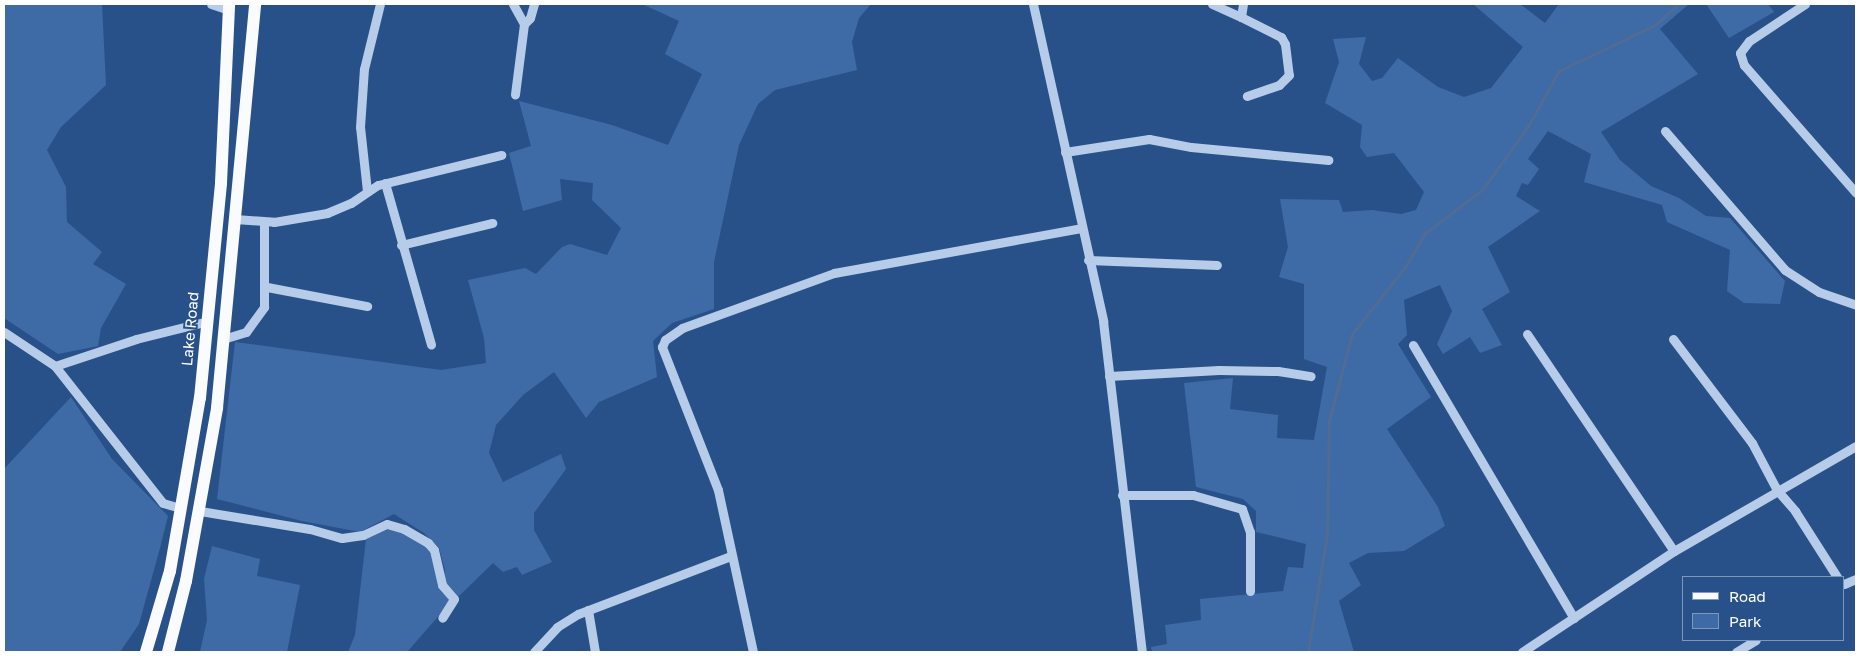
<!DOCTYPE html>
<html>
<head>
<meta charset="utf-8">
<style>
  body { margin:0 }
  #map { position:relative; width:1860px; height:656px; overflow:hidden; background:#295189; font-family:"Golos Text",sans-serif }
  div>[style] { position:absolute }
  .green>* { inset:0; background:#3e6ba5 }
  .stream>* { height:3px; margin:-1.5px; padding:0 1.5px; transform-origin:1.5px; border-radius:1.5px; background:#506c94 }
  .minor>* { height:9px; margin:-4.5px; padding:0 4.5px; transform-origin:4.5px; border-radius:4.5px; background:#b6cce9 }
  .major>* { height:12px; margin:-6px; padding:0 6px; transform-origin:6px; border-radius:6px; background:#f9fbfe }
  span { translate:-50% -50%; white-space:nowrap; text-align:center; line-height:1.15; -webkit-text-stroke:4px #295189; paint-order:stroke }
  .street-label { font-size:15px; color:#fff }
  .frame { position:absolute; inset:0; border:5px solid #fff; pointer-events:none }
  .legend { position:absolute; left:1682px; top:576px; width:162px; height:65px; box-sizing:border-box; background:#295189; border:1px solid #7f97b8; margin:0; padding:6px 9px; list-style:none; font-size:15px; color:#fff }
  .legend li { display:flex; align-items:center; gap:10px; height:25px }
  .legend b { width:25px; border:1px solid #7f97b8 }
</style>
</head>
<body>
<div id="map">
  <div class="green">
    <i style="clip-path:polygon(102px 4px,106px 85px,61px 127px,47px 150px,66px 187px,67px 222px,102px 252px,93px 264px,126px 284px,101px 328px,98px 346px,58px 354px,4px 318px,4px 5px)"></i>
    <i style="clip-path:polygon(642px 4px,871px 4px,859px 18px,852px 42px,857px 70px,775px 90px,758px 104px,739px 145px,714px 262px,714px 309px,672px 323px,653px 341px,657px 377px,599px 402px,586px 418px,554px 372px,523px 395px,496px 425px,489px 453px,503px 482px,561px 454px,566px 469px,534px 513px,534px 530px,552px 562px,522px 575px,517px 567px,503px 572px,493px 563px,458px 597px,444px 582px,445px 570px,439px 548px,424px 533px,394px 514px,360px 532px,302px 521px,217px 499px,235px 342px,441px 370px,486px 363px,484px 338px,468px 280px,525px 268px,536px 274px,562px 247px,570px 244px,607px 255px,621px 228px,592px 200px,593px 183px,560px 179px,562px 200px,523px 211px,509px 153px,531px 146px,519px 101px,612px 125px,668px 145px,702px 74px,665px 54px,679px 21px)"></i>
    <i style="clip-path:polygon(1473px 4px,1520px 4px,1545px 23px,1559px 4px,1689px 4px,1660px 29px,1698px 74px,1601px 132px,1620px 160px,1651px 186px,1679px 198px,1706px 216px,1730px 218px,1785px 281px,1780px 304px,1744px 303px,1727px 291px,1730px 250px,1667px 222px,1662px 205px,1584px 182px,1591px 154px,1548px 131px,1528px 159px,1539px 169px,1528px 185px,1522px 183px,1516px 196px,1540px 211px,1488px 247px,1510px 292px,1482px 309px,1502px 345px,1480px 353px,1470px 337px,1443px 354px,1437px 344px,1452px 311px,1440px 285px,1404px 300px,1407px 335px,1398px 344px,1431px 397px,1387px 429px,1438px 507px,1445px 526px,1404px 551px,1368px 553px,1349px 563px,1361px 585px,1339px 601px,1354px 652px,1152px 652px,1151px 647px,1167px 644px,1165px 625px,1201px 620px,1200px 599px,1283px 591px,1288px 567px,1303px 568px,1306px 544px,1256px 532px,1256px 511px,1243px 499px,1196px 487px,1184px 383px,1233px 378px,1230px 409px,1278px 415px,1277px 438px,1314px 440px,1327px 367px,1304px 359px,1304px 284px,1279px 277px,1288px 247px,1280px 199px,1339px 200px,1343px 212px,1372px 210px,1401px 214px,1416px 210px,1424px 192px,1394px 153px,1367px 157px,1360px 147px,1362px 125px,1325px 103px,1339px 62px,1333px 39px,1366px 37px,1359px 64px,1372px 81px,1382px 78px,1398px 58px,1438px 87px,1464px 97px,1491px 88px,1523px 47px)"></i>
    <i style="clip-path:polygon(1706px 4px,1768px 4px,1774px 12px,1729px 38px)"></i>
    <i style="clip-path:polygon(71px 397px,112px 459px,168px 516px,160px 548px,139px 624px,120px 652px,4px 652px,4px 469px)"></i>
    <i style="clip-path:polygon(389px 529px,399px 530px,428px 547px,450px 603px,407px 652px,348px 652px,355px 635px,366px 539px)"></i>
    <i style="clip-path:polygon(212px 546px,260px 559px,257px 576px,300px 585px,287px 652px,200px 652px,207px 620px,204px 579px)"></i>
  </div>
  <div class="stream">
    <i style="left:1308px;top:652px;width:121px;rotate:-80.9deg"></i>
    <i style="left:1327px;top:533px;width:112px;rotate:-89deg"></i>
    <i style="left:1329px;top:421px;width:90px;rotate:-75.2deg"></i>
    <i style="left:1352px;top:334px;width:89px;rotate:-51.8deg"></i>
    <i style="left:1407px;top:264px;width:34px;rotate:-60deg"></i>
    <i style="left:1424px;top:234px;width:74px;rotate:-37.3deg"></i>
    <i style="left:1483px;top:189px;width:77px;rotate:-54.5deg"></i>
    <i style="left:1528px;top:126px;width:63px;rotate:-60.6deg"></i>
    <i style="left:1559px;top:71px;width:106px;rotate:-25.6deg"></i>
    <i style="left:1655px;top:25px;width:31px;rotate:-42deg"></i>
  </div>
  <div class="minor">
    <i style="left:211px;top:4px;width:19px;rotate:18deg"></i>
    <i style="left:513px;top:4px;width:23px;rotate:61deg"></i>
    <i style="left:524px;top:24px;width:71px;rotate:97.3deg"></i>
    <i style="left:1033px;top:4px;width:325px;rotate:77.5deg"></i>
    <i style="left:1103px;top:321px;width:333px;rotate:83.3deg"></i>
    <i style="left:1212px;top:4px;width:32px;rotate:24deg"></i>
    <i style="left:1243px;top:4px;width:13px;rotate:99deg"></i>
    <i style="left:1241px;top:17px;width:45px;rotate:26.6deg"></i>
    <i style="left:1281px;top:37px;width:8px;rotate:60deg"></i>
    <i style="left:1285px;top:44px;width:31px;rotate:83deg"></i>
    <i style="left:1289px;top:75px;width:14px;rotate:135deg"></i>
    <i style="left:1279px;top:85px;width:34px;rotate:161deg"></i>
    <i style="left:1805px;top:4px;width:67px;rotate:146.5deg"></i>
    <i style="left:1749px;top:41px;width:15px;rotate:127deg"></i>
    <i style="left:1740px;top:53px;width:13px;rotate:72deg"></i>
    <i style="left:1744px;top:65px;width:170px;rotate:48.8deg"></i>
    <i style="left:524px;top:24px;width:8px;rotate:-45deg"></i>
    <i style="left:530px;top:18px;width:15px;rotate:-74deg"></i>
    <i style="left:1665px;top:131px;width:184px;rotate:49.2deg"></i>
    <i style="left:1785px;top:270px;width:40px;rotate:32.9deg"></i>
    <i style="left:1819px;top:292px;width:39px;rotate:19deg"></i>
    <i style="left:1065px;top:152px;width:85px;rotate:-8.8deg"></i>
    <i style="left:1149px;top:139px;width:43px;rotate:10.8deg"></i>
    <i style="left:1191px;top:147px;width:138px;rotate:5.4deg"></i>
    <i style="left:385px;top:183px;width:168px;rotate:74.1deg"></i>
    <i style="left:367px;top:191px;width:64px;rotate:-96.2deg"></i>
    <i style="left:360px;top:127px;width:58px;rotate:-86.1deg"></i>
    <i style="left:364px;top:69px;width:67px;rotate:-76.2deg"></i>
    <i style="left:235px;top:219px;width:39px;rotate:4deg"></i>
    <i style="left:274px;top:222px;width:54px;rotate:-9.6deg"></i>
    <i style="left:327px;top:213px;width:26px;rotate:-23deg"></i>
    <i style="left:351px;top:203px;width:32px;rotate:-34deg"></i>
    <i style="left:378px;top:185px;width:127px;rotate:-13.7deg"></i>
    <i style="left:401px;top:245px;width:94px;rotate:-13.6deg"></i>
    <i style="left:1088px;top:260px;width:129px;rotate:2.2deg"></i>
    <i style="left:267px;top:287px;width:102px;rotate:10.8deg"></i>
    <i style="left:4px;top:332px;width:61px;rotate:33.7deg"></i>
    <i style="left:55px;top:366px;width:85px;rotate:-18.4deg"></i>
    <i style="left:136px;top:339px;width:74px;rotate:-14deg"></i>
    <i style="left:1527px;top:334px;width:262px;rotate:55.9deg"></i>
    <i style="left:223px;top:339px;width:24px;rotate:-17deg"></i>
    <i style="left:246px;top:332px;width:31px;rotate:-54deg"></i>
    <i style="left:264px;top:307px;width:85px;rotate:-90deg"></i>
    <i style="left:1673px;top:339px;width:131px;rotate:52.8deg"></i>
    <i style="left:1752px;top:443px;width:53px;rotate:62deg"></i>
    <i style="left:1777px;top:490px;width:28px;rotate:49deg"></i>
    <i style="left:1795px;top:511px;width:78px;rotate:57.5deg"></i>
    <i style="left:1413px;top:345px;width:317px;rotate:59.5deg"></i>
    <i style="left:55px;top:366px;width:174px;rotate:51.8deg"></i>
    <i style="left:163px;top:503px;width:18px;rotate:16deg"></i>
    <i style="left:1109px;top:376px;width:110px;rotate:-3.1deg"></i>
    <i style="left:1219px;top:370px;width:59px;rotate:1deg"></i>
    <i style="left:1278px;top:371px;width:33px;rotate:9deg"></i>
    <i style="left:1122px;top:495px;width:71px"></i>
    <i style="left:1193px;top:495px;width:51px;rotate:15.9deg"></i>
    <i style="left:1242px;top:509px;width:24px;rotate:71deg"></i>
    <i style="left:1250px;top:532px;width:59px;rotate:90deg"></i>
    <i style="left:200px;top:511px;width:111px;rotate:9.3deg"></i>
    <i style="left:310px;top:529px;width:33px;rotate:16deg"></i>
    <i style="left:342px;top:538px;width:21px;rotate:-8deg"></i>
    <i style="left:363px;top:535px;width:26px;rotate:-25deg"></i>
    <i style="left:387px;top:524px;width:18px;rotate:16deg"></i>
    <i style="left:404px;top:529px;width:28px;rotate:30deg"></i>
    <i style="left:428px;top:543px;width:9px;rotate:49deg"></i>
    <i style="left:434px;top:550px;width:36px;rotate:77deg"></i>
    <i style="left:442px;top:585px;width:18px;rotate:49deg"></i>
    <i style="left:454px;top:599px;width:22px;rotate:122deg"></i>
    <i style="left:1844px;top:584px;width:13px;rotate:-23deg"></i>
    <i style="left:588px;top:610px;width:43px;rotate:80.5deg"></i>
    <i style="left:534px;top:652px;width:34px;rotate:-47deg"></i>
    <i style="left:557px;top:627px;width:25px;rotate:-32deg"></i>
    <i style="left:578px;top:614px;width:164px;rotate:-20.8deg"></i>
    <i style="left:753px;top:652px;width:166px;rotate:-102.2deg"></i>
    <i style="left:718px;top:490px;width:154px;rotate:-111.4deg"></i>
    <i style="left:662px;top:347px;width:8px;rotate:-67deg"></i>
    <i style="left:665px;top:340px;width:21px;rotate:-35deg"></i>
    <i style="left:682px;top:328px;width:162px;rotate:-19.9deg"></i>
    <i style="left:834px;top:273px;width:251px;rotate:-10.3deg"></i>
    <i style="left:1522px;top:652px;width:182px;rotate:-33.6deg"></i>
    <i style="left:1674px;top:551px;width:210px;rotate:-30deg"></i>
    <i style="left:1736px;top:652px;width:23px;rotate:-31deg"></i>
  </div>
  <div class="major">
    <i style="left:146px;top:652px;width:84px;rotate:-73.5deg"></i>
    <i style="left:170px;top:571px;width:176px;rotate:-80.2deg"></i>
    <i style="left:200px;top:398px;width:216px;rotate:-84.4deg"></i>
    <i style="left:221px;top:183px;width:179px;rotate:-87.4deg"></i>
    <i style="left:168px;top:652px;width:73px;rotate:-75.8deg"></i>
    <i style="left:186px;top:581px;width:176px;rotate:-79.8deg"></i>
    <i style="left:217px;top:408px;width:406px;rotate:-84.6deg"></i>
  </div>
  <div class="street-label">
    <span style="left:190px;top:329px;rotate:-85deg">Lake Road</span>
  </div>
  <div class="frame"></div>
  <ul class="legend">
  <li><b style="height:6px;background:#f9fbfe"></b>Road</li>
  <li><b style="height:14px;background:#3e6ba5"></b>Park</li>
  </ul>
</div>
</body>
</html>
